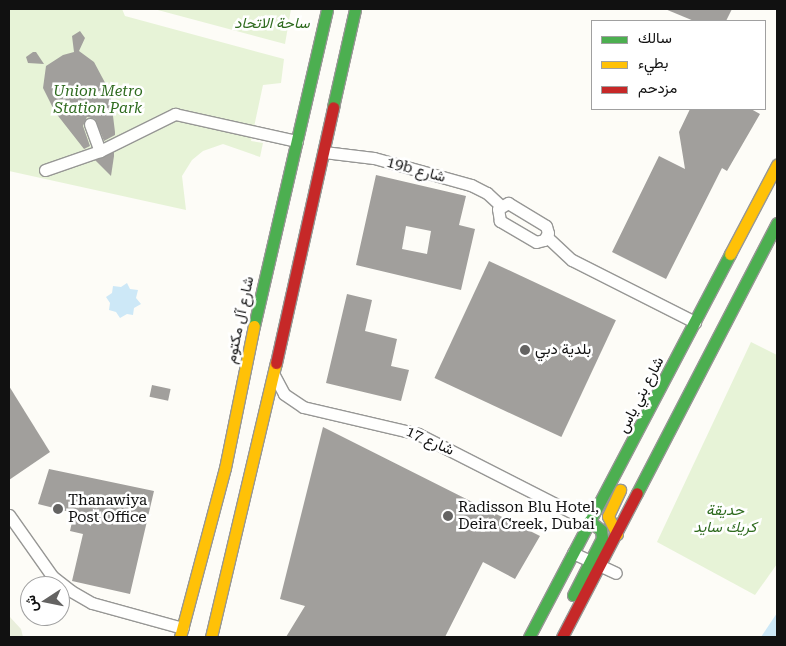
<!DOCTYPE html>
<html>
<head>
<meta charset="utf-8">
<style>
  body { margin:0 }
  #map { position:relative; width:786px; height:646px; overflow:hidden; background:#fdfcf7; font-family:"Roboto Serif",Vazirmatn,serif }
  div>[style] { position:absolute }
  .green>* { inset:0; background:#e7f3d7 }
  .cemetery>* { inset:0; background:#e9eedb }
  .water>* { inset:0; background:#cde8f7 }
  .building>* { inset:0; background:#a19f9c; transform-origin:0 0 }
  .roads { filter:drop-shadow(1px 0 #979795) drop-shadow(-1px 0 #979795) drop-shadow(0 1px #979795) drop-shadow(0 -1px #979795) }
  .street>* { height:11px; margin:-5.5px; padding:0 5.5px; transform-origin:5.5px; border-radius:5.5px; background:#fffffe }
  .fast>* { height:11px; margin:-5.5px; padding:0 5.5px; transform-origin:5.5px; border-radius:5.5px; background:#4caf50 }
  .slow>* { height:11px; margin:-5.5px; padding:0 5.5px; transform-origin:5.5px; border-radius:5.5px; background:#ffc107 }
  .jam>* { height:11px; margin:-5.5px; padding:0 5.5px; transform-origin:5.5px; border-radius:5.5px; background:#c62828 }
  .dots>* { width:14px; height:14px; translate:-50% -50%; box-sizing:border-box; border:2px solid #fff; border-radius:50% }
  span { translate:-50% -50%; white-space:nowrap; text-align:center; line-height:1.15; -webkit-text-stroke:5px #fff; paint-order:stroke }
  .park-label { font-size:15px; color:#2f6b1f; font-style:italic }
  .street-label { font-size:15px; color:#111 }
  .poi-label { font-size:15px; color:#111 }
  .left { translate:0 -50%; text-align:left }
  .frame { position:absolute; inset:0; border:10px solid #111; pointer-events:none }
  .legend { position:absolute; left:591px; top:20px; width:175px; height:90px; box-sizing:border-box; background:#fff; border:1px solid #a0a0a0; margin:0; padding:6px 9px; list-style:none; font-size:15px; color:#111 }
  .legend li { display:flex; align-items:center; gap:10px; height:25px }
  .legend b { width:25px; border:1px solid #a0a0a0 }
  .north { position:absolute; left:20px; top:576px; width:50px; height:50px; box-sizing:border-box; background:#fff; border:1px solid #a0a0a0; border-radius:50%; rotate:259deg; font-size:14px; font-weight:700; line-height:20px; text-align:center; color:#111 }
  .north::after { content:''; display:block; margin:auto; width:18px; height:22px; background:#646362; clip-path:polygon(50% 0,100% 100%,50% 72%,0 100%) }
</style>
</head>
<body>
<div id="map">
  <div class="green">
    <i style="clip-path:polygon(9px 9px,122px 9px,125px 16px,284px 59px,281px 83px,263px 85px,251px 141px,263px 143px,260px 157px,223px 144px,203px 151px,192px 160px,182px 176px,186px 210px,9px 171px)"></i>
    <i style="clip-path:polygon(154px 9px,291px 9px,285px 44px)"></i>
    <i style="clip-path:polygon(751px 342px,777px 355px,777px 564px,755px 595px,657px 542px)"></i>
  </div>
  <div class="cemetery">
    <i style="clip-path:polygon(9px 616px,21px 629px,23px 637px,9px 637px)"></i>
  </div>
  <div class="water">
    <i style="clip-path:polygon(127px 283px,130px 289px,138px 290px,136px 298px,141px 304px,134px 308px,133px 315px,127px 314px,120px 318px,116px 312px,109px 310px,110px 303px,106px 297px,112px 293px,113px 286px,121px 287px)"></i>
    <i style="clip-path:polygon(777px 613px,777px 637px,761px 637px)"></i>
  </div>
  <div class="building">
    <i style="clip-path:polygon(665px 9px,732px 9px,726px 21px,694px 21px)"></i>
    <i style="clip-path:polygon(80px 31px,85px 38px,79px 51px,94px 62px,110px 92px,115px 132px,115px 135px,104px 141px,95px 119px,87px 117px,83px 126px,90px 146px,84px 149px,55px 112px,43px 88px,46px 66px,63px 55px,74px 52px,72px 36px)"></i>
    <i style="clip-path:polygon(33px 52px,36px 52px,44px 64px,28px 63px,26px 57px)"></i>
    <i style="clip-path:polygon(690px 109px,751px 109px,760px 114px,727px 171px,722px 168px,666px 279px,612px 252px,659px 156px,685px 169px,679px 132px)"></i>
    <i style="clip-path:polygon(114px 152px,114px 156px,111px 176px,95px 160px)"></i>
    <i style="clip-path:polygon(evenodd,376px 175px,466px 196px,459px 225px,475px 229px,461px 290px,356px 265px,376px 175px,406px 226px,431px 231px,427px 254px,402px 249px,406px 226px)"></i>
    <i style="left:489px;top:261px;width:140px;height:129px;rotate:25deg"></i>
    <i style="clip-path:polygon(347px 294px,372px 300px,365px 331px,397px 339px,391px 366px,409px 370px,401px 401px,326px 383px)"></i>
    <i style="left:152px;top:385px;width:19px;height:12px;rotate:12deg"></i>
    <i style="clip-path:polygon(9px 386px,50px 452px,9px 480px)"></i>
    <i style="clip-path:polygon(323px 427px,540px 536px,515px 579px,483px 562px,445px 637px,286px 637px,305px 606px,280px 599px)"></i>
    <i style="clip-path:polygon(49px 469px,154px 491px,130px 594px,72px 581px,83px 534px,70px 531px,74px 513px,38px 504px)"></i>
  </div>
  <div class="roads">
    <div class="street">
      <i style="left:90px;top:124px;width:29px;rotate:70deg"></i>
      <i style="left:324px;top:152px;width:50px;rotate:6.8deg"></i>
      <i style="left:374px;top:158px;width:101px;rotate:15.6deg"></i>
      <i style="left:471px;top:185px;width:18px;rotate:27deg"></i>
      <i style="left:487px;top:193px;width:18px;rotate:43deg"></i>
      <i style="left:45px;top:170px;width:58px;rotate:-19.1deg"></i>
      <i style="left:100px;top:151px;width:84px;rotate:-26.3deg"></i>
      <i style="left:175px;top:114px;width:125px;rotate:12.5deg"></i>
      <i style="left:508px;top:203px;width:44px;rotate:31.2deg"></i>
      <i style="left:546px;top:226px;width:7px;rotate:74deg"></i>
      <i style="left:548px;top:233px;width:8px;rotate:120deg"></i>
      <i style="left:544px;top:240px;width:8px;rotate:166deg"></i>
      <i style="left:536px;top:242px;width:42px;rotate:-149.7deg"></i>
      <i style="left:500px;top:221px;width:12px;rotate:-99deg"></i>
      <i style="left:498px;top:209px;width:12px;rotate:-31deg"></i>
      <i style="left:547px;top:237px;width:34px;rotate:43deg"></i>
      <i style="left:572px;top:260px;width:138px;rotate:26.8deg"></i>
      <i style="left:274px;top:375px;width:21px;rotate:62deg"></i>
      <i style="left:284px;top:394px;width:23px;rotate:34deg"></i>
      <i style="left:303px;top:407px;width:118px;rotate:13.2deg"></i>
      <i style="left:418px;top:434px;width:192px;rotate:27deg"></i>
      <i style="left:9px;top:515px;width:75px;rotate:54.8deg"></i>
      <i style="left:52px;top:576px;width:24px;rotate:38deg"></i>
      <i style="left:71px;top:591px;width:24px;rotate:30deg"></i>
      <i style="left:92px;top:603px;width:94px;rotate:15.4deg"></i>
      <i style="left:573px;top:553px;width:47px;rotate:24.9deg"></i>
    </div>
    <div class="fast">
      <i style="left:333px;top:107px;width:100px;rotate:-77.3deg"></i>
      <i style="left:254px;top:326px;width:325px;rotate:-77deg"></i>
      <i style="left:637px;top:493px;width:304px;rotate:-62.6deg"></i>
      <i style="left:573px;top:595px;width:64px;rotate:-63deg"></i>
      <i style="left:602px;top:538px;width:8px;rotate:-97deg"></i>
      <i style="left:601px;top:530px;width:15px;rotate:-143deg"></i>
      <i style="left:529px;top:637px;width:433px;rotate:-62.3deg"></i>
    </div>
    <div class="slow">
      <i style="left:730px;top:254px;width:101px;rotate:-62.2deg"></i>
      <i style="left:617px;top:534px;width:20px;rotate:-117deg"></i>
      <i style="left:608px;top:516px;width:29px;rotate:-65deg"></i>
      <i style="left:180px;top:637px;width:175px;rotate:-75.1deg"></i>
      <i style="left:225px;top:468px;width:145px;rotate:-78.5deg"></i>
      <i style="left:211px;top:637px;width:282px;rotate:-76.7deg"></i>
    </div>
    <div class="jam">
      <i style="left:276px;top:363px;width:262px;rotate:-77.4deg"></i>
      <i style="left:562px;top:637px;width:162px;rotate:-62.5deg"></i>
    </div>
  </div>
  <div class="dots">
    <i style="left:525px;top:350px;background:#646362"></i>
    <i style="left:58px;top:509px;background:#646362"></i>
    <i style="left:448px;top:516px;background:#646362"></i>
  </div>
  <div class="park-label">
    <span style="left:272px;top:24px">ساحة الاتحاد</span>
    <span style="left:98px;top:100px">Union Metro<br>Station Park</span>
    <span style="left:725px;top:519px">حديقة<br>كريك سايد</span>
  </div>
  <div class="street-label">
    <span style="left:416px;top:170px;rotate:15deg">19b شارع</span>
    <span style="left:240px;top:320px;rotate:-78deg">شارع آل مكتوم</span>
    <span style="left:641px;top:395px;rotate:-63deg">شارع بني ياس</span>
    <span style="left:430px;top:441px;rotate:24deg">شارع 17</span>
  </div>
  <div class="poi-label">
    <span class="left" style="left:535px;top:350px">بلدية دبي</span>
    <span class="left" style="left:68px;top:509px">Thanawiya<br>Post Office</span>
    <span class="left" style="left:458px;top:516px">Radisson Blu Hotel,<br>Deira Creek, Dubai</span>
  </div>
  <div class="frame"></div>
  <ul class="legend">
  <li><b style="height:6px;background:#4caf50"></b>سالك</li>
  <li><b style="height:6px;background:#ffc107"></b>بطيء</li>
  <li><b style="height:6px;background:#c62828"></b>مزدحم</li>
  </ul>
  <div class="north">ش</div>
</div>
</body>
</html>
